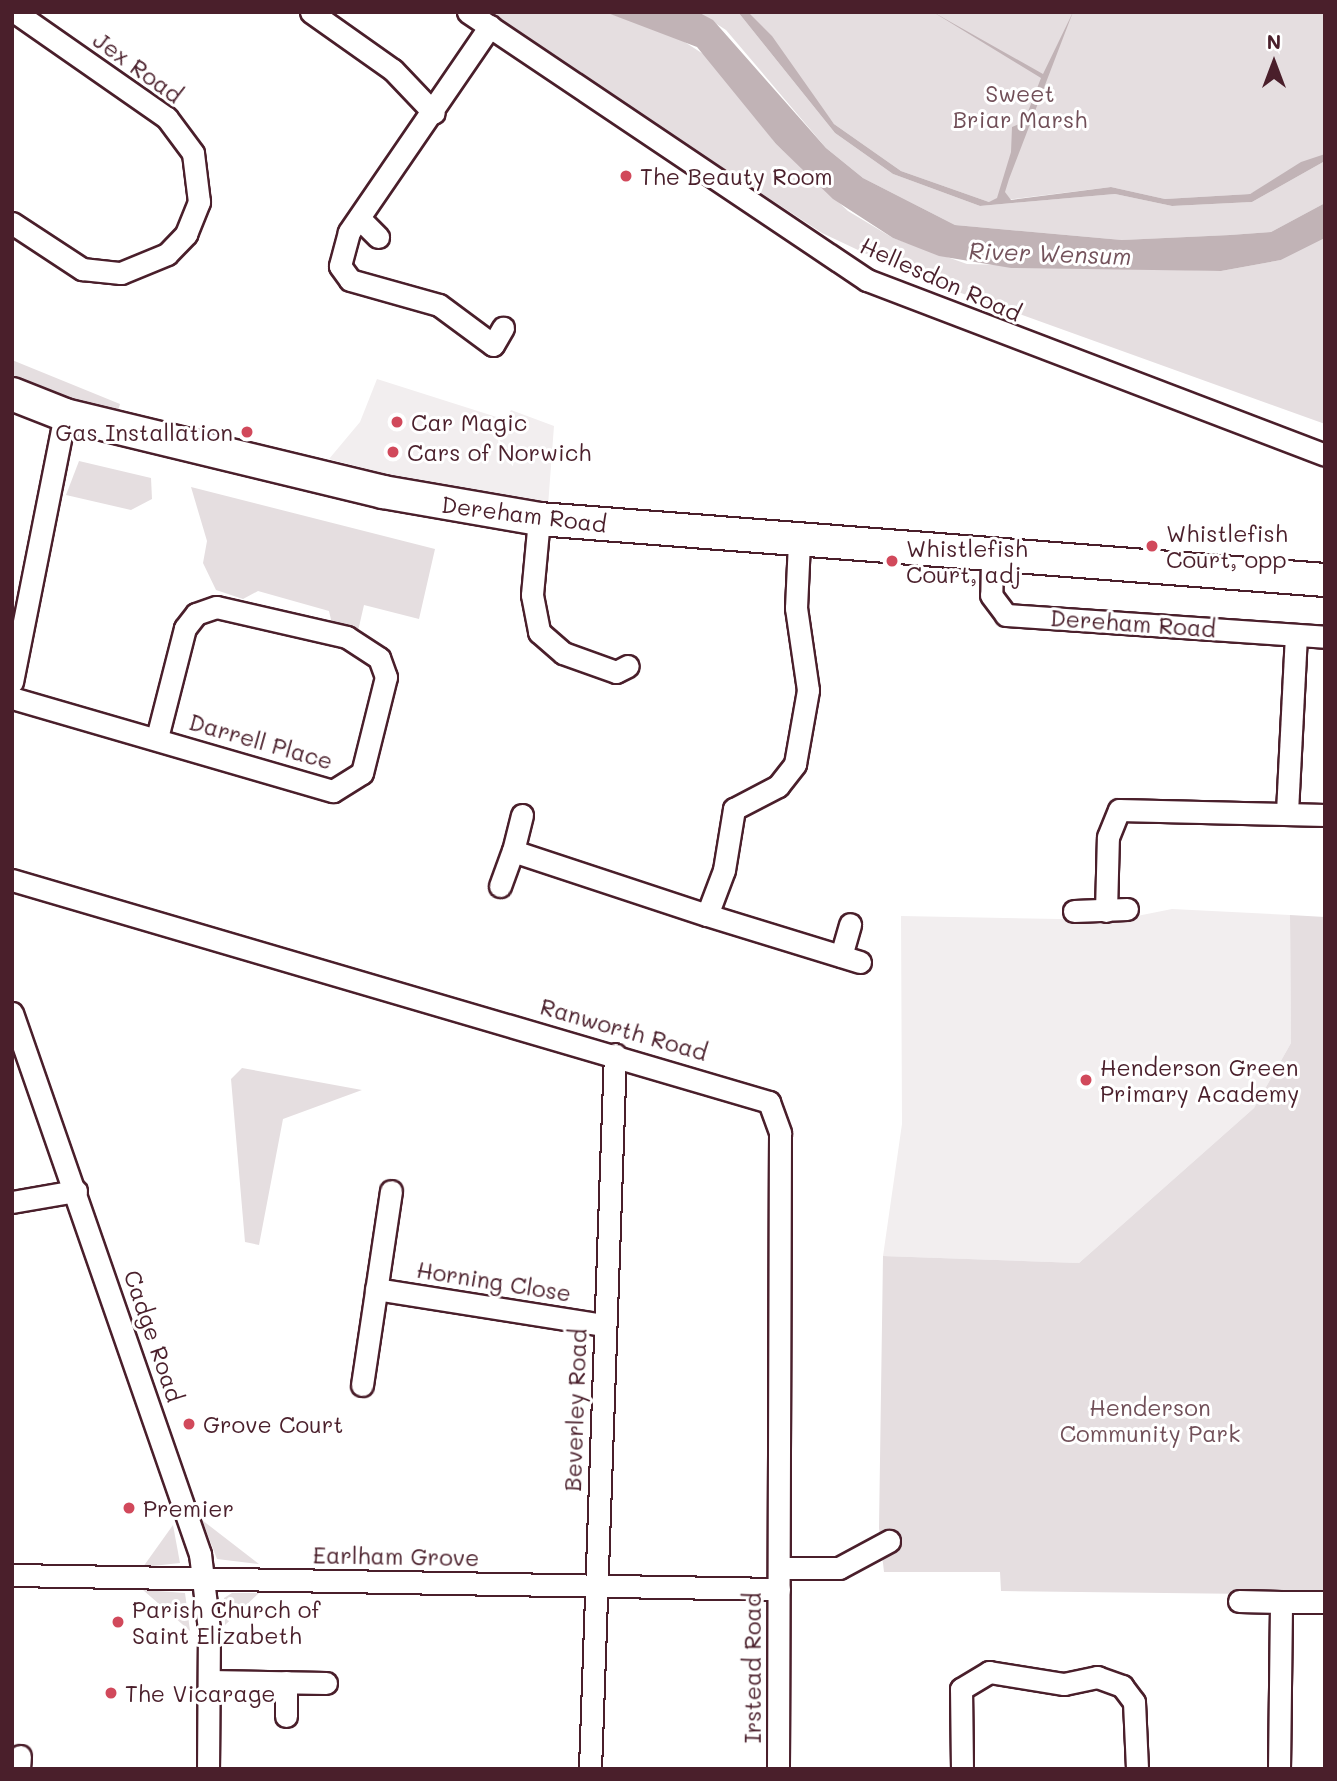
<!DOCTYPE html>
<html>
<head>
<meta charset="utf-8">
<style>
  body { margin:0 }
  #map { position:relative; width:1337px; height:1781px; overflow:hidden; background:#fff; font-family:Mali,sans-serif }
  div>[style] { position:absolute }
  .built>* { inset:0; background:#f2eeef }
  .green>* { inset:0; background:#e5dee0 }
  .water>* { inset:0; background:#c1b3b6 }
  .roads { filter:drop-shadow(2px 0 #4a1f2b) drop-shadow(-2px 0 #4a1f2b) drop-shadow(0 2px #4a1f2b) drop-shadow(0 -2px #4a1f2b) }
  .minor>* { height:21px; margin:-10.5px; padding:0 10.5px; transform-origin:10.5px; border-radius:10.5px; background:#fff }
  .highway>* { height:32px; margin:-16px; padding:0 16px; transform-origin:16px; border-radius:16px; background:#fff }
  .dots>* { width:19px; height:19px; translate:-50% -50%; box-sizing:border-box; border:4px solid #fff; border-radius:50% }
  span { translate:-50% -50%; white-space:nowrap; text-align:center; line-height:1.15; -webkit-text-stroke:6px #fff; paint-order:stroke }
  .street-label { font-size:23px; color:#4a1f2b }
  .park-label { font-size:23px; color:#714f58 }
  .poi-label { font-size:23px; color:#4a1f2b }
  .left { translate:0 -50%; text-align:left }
  .right { translate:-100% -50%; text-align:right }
  .water-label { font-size:24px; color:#74535c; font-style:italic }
  .frame { position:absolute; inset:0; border:14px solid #4a1f2b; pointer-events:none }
  .north { position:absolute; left:1239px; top:28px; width:70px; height:70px; -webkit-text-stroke:5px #fff; paint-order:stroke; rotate:0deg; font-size:19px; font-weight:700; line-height:28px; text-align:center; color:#4a1f2b }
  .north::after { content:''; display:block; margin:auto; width:24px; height:32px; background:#4a1f2b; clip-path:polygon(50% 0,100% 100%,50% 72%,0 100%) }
</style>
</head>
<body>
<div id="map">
  <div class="built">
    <i style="clip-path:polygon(377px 379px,506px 420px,511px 410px,554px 426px,548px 506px,476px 497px,329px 459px,360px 422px)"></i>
    <i style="clip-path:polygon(1172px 909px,1290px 915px,1291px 1043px,1254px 1108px,1079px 1263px,883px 1256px,902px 1124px,901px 916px,1117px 920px)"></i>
  </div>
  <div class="green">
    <i style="clip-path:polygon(485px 12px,605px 12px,674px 35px,714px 61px,776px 144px,848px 211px,893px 238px,967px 264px,1221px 271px,1281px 260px,1325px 238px,1325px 424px,911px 275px,822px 233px)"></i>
    <i style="clip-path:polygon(698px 12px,738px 12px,835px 133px,893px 174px,980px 206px,1115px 194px,1172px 206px,1252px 202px,1325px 161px,1325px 203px,1271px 232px,1230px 235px,1122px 240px,955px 225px,863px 178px,826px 148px,726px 30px)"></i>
    <i style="clip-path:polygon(748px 12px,1325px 12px,1325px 154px,1250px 194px,1165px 199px,1111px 187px,989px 202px,901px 171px,834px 124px)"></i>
    <i style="clip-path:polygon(12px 360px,120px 404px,118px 411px,12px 384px)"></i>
    <i style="clip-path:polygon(79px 461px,151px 478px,152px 499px,131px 510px,66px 495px)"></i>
    <i style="clip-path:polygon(191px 487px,435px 549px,419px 619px,364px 605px,358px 631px,332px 624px,329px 611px,258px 591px,243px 599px,216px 590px,203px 563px,207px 541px)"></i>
    <i style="clip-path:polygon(1290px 915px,1325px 917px,1325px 1595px,1001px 1591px,1000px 1572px,884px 1572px,879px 1528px,883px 1256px,1079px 1263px,1254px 1108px,1291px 1043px)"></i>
    <i style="clip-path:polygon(242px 1068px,362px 1090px,283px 1119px,259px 1245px,245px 1242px,231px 1079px)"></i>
    <i style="clip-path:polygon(202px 1520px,259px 1564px,217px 1559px)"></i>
    <i style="clip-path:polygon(173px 1525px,180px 1563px,143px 1567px)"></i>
    <i style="clip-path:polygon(143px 1590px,185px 1593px,190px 1631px)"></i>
    <i style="clip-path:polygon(232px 1593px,259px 1593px,225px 1625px,224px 1598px)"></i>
  </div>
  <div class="water">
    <i style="clip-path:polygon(605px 12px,698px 12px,713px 20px,826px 148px,863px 178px,955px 225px,1122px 240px,1230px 235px,1271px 232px,1325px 203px,1325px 238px,1281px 260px,1221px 271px,1011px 268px,939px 256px,893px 238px,833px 199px,776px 144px,697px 47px)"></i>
    <i style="clip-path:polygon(738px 12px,748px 12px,772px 36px,834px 124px,901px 171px,989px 202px,997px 198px,1011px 152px,1012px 127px,1024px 122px,1041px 78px,933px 12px,1043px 74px,1073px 12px,1009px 179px,1005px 192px,1011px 200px,1111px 187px,1165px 199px,1250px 194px,1301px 162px,1325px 154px,1325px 161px,1252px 202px,1172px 206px,1115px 194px,980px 206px,893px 174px,835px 133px)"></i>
  </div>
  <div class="roads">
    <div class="minor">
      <i style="left:311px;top:12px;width:100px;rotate:35.3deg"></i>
      <i style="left:393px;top:70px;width:59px;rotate:46.4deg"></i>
      <i style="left:468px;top:12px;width:481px;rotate:33.9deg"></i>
      <i style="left:867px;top:280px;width:490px;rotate:20.9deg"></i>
      <i style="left:490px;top:26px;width:250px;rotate:124.4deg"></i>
      <i style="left:349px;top:232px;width:35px;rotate:105deg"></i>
      <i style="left:340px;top:266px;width:17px;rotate:54deg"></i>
      <i style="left:350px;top:280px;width:92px;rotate:15.7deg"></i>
      <i style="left:439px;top:305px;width:67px;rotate:36.5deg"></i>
      <i style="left:493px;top:345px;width:20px;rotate:-60deg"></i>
      <i style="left:359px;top:218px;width:27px;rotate:45deg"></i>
      <i style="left:12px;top:223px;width:84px;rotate:33.3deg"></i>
      <i style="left:82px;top:269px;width:39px;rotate:6deg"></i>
      <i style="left:121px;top:273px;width:50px;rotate:-22.4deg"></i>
      <i style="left:167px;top:254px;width:28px;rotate:-46deg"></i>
      <i style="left:186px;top:234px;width:35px;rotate:-68deg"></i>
      <i style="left:199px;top:202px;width:49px;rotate:-97deg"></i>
      <i style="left:193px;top:153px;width:44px;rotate:-126.6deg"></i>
      <i style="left:167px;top:118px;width:185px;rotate:-145.1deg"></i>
      <i style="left:539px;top:519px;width:76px;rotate:95.3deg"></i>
      <i style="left:532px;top:595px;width:38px;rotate:79deg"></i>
      <i style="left:539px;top:632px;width:32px;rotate:41deg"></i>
      <i style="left:563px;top:653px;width:56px;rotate:19.7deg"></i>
      <i style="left:616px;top:672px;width:13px;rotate:-27deg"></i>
      <i style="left:992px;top:556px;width:39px;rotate:91deg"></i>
      <i style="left:991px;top:595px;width:25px;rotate:53deg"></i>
      <i style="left:1006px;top:615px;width:320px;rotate:3.9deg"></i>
      <i style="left:12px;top:682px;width:272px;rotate:-78.8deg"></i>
      <i style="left:12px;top:698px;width:334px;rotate:16.2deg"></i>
      <i style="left:333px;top:791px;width:34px;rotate:-32deg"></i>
      <i style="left:362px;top:773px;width:99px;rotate:-76deg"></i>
      <i style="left:386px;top:677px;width:20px;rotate:-110deg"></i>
      <i style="left:379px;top:658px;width:38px;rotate:-147deg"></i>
      <i style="left:347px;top:637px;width:134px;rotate:-167.1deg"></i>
      <i style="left:216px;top:607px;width:21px;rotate:161deg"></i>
      <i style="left:196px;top:614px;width:18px;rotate:128deg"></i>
      <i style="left:185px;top:628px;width:114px;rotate:104.3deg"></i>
      <i style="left:1287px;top:812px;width:177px;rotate:-87.1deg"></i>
      <i style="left:522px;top:815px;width:37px;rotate:104deg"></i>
      <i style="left:513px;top:851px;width:204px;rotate:18.3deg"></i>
      <i style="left:707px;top:915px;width:48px;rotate:-69.3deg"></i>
      <i style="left:724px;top:870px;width:62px;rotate:-80.7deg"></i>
      <i style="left:734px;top:809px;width:50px;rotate:-27.6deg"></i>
      <i style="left:778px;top:786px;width:28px;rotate:-52deg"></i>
      <i style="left:795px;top:764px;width:75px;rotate:-80deg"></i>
      <i style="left:808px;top:690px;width:83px;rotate:-98.3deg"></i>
      <i style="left:796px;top:608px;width:67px;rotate:-87.4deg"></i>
      <i style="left:12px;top:880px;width:789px;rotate:16.34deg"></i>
      <i style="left:769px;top:1102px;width:33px;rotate:70deg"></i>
      <i style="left:780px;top:1133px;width:636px;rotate:90.18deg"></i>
      <i style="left:500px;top:886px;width:37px;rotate:-70deg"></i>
      <i style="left:1074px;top:911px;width:53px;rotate:-2.2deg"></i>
      <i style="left:1106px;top:911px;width:74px;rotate:-88.5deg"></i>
      <i style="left:1108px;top:837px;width:29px;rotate:-68deg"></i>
      <i style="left:1119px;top:810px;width:206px;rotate:1.4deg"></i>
      <i style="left:707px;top:915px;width:160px;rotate:17.1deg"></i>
      <i style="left:841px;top:956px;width:33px;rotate:-74deg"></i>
      <i style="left:12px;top:1013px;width:573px;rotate:70.84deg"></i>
      <i style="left:200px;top:1554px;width:76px;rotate:83.2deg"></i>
      <i style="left:209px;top:1629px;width:140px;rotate:90.4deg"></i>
      <i style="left:12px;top:1202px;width:65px;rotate:-9.8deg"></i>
      <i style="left:376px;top:1289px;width:230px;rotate:9deg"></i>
      <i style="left:362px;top:1385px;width:196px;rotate:-81.5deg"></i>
      <i style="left:779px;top:1568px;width:60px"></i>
      <i style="left:839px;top:1568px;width:57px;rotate:-28.4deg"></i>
      <i style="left:12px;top:1575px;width:767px;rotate:1.05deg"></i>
      <i style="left:1239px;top:1601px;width:42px;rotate:1.4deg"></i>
      <i style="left:209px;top:1681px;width:117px;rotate:1deg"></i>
      <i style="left:286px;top:1716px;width:34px;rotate:-90deg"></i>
      <i style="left:19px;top:1769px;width:13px;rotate:-86deg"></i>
      <i style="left:590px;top:1769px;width:715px;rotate:-88deg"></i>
      <i style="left:962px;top:1769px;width:80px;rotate:-90.7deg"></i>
      <i style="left:961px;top:1689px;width:33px;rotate:-31deg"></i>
      <i style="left:989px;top:1672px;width:76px;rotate:9.1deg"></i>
      <i style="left:1064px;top:1684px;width:34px;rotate:-12deg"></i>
      <i style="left:1097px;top:1677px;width:27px;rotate:20deg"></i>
      <i style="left:1122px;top:1686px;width:20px;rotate:53deg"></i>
      <i style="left:1134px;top:1702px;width:67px;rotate:87.4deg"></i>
      <i style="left:1279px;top:1769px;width:167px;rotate:-89.3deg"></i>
      <i style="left:1281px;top:1602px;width:44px"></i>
    </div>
    <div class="highway">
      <i style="left:12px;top:394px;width:57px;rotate:21.6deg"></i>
      <i style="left:65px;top:415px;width:327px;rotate:13.6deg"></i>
      <i style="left:383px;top:492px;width:158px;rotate:9.8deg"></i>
      <i style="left:539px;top:519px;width:788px;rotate:4.44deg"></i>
    </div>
  </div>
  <div class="dots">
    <i style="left:626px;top:176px;background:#d1495b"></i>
    <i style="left:397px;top:422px;background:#d1495b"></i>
    <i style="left:247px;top:432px;background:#d1495b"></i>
    <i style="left:393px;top:452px;background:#d1495b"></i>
    <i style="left:1152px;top:546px;background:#d1495b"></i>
    <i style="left:892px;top:561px;background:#d1495b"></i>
    <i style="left:1086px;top:1080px;background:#d1495b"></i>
    <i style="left:189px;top:1424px;background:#d1495b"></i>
    <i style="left:129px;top:1508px;background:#d1495b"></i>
    <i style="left:118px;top:1622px;background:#d1495b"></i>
    <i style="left:111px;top:1693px;background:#d1495b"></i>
  </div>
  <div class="street-label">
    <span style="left:138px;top:67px;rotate:36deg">Jex Road</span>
    <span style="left:941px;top:279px;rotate:24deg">Hellesdon Road</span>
    <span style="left:524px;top:514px;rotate:7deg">Dereham Road</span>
    <span style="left:1133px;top:623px;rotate:4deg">Dereham Road</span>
    <span style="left:261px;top:741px;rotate:16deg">Darrell Place</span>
    <span style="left:624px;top:1029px;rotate:16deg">Ranworth Road</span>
    <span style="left:494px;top:1281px;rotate:9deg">Horning Close</span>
    <span style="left:154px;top:1336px;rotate:71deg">Cadge Road</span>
    <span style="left:575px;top:1410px;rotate:-88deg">Beverley Road</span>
    <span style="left:396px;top:1556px;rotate:1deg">Earlham Grove</span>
    <span style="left:752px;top:1668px;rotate:-90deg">Irstead Road</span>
  </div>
  <div class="park-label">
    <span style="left:1020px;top:106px">Sweet<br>Briar Marsh</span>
    <span style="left:1150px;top:1420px">Henderson<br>Community Park</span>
  </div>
  <div class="poi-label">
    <span class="left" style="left:640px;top:176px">The Beauty Room</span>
    <span class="left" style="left:411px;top:422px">Car Magic</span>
    <span class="right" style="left:233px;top:432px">Gas Installation</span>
    <span class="left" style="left:407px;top:452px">Cars of Norwich</span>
    <span class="left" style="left:1166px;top:546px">Whistlefish<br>Court, opp</span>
    <span class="left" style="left:906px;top:561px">Whistlefish<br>Court, adj</span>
    <span class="left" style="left:1100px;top:1080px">Henderson Green<br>Primary Academy</span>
    <span class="left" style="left:203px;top:1424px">Grove Court</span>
    <span class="left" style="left:143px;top:1508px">Premier</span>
    <span class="left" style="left:132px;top:1622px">Parish Church of<br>Saint Elizabeth</span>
    <span class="left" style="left:125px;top:1693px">The Vicarage</span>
  </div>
  <div class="water-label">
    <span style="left:1050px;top:253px;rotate:2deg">River Wensum</span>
  </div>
  <div class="frame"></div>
  <div class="north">N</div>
</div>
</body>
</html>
